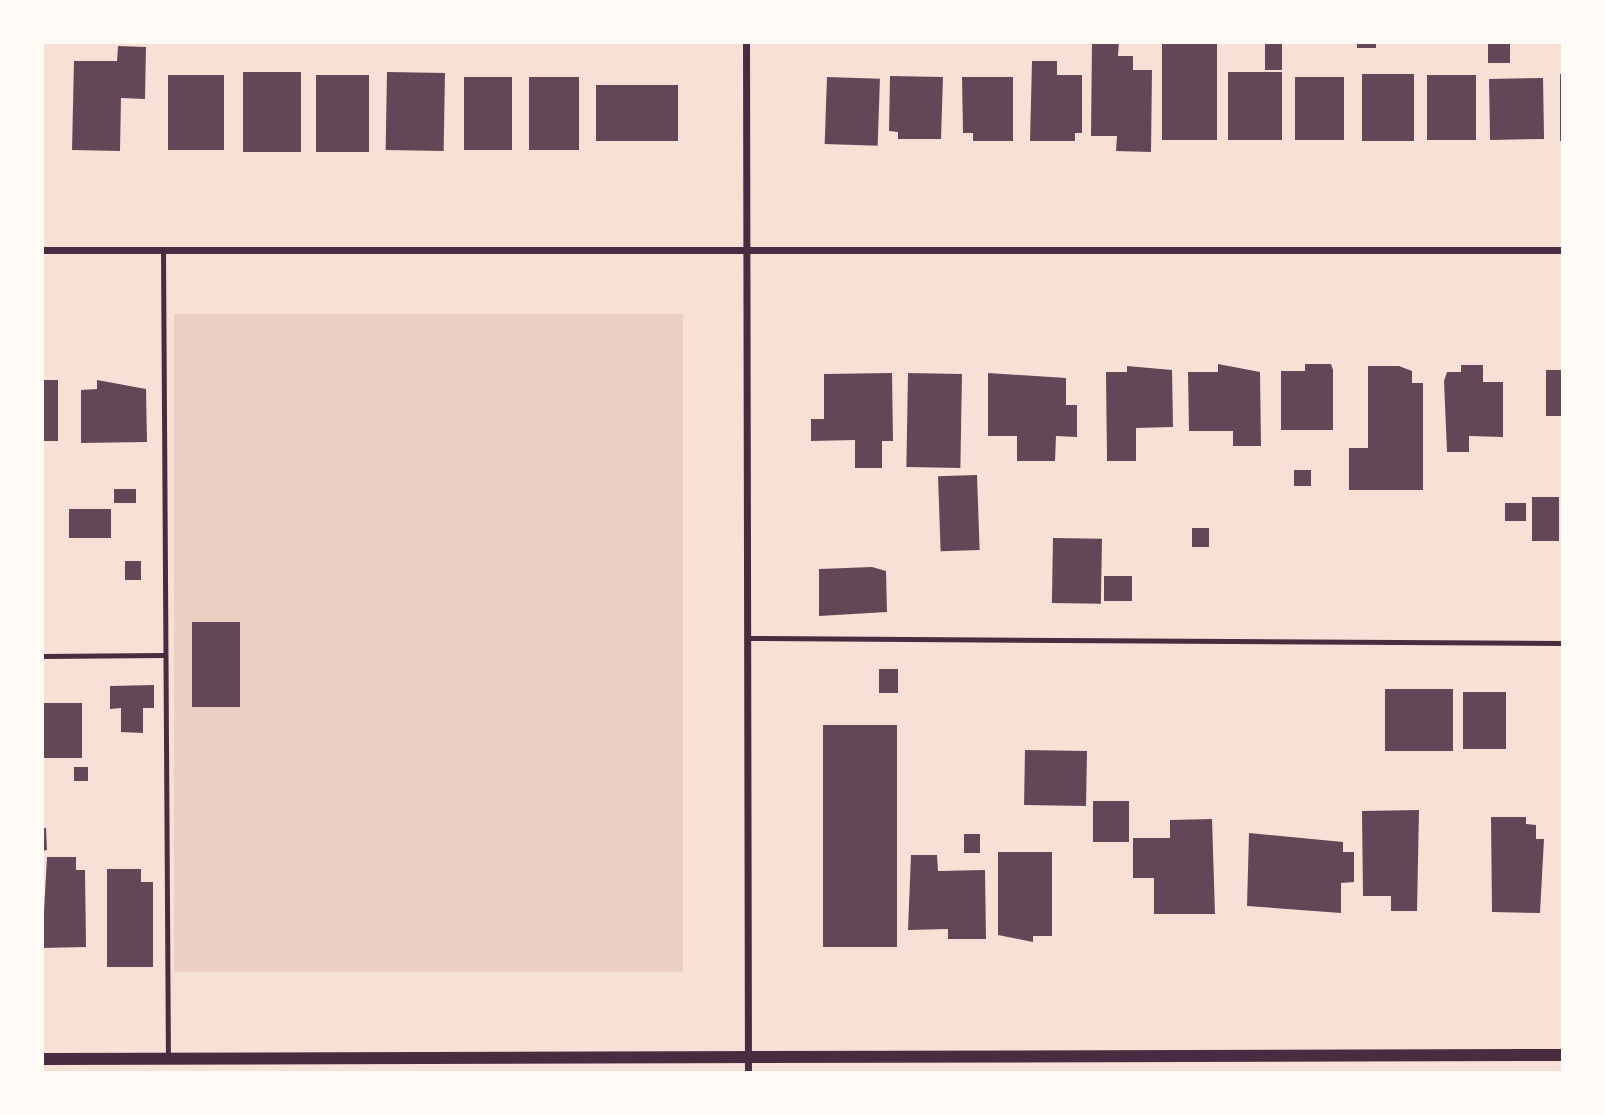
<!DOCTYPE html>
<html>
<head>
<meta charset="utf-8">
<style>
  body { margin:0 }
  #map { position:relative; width:1605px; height:1115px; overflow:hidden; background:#f7e1d7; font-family:"Roboto Serif",serif }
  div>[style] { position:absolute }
  .green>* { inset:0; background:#ebcfc5; transform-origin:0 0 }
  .building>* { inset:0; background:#644757; transform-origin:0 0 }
  .service>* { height:5px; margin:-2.5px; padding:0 2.5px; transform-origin:2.5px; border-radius:2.5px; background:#4a2c40 }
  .minor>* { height:7px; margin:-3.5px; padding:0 3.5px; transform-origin:3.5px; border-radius:3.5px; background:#4a2c40 }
  .tertiary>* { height:12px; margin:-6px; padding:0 6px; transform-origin:6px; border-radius:6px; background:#4a2c40 }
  span { translate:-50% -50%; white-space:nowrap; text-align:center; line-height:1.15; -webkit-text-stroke:5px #fffaf5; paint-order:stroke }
  .frame { position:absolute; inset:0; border:44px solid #fffaf5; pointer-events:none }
</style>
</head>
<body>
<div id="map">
  <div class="green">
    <i style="left:683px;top:314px;width:658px;height:509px;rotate:90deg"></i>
  </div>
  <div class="building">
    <i style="clip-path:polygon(1092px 42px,1119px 42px,1118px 56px,1133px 56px,1133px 70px,1152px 70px,1151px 152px,1116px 151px,1117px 136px,1091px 136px)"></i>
    <i style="left:1162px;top:42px;width:55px;height:98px"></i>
    <i style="left:1265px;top:42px;width:17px;height:28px"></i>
    <i style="left:1357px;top:42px;width:19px;height:6px"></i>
    <i style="left:1488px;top:42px;width:22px;height:21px"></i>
    <i style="clip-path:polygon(118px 46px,146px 47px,145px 99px,121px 98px,120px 151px,72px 150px,74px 61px,117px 61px)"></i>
    <i style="clip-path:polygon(1032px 61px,1057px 61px,1057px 75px,1082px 75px,1082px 133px,1075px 133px,1075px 141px,1030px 141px)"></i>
    <i style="left:243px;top:72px;width:58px;height:80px"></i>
    <i style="left:387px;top:72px;width:58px;height:78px;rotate:1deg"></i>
    <i style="left:1282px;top:72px;width:68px;height:54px;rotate:90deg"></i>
    <i style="left:1362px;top:74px;width:52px;height:67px"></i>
    <i style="left:1560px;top:74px;width:3px;height:67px"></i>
    <i style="left:168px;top:75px;width:56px;height:75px"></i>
    <i style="left:316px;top:75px;width:53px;height:77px"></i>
    <i style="left:1427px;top:75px;width:49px;height:65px"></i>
    <i style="clip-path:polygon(890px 76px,943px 77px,941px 139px,898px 139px,898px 132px,889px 131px)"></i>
    <i style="left:464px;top:77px;width:48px;height:73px"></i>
    <i style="left:529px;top:77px;width:50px;height:73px"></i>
    <i style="left:827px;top:77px;width:53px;height:67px;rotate:2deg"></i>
    <i style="clip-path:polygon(962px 77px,1013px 77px,1013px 141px,973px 141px,973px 133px,963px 133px)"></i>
    <i style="left:1295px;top:77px;width:49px;height:63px"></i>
    <i style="left:1543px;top:78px;width:61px;height:54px;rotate:89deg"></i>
    <i style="left:596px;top:85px;width:82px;height:56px"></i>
    <i style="clip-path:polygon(1218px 364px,1260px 372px,1261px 446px,1233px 446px,1233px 431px,1189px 431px,1188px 372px,1218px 372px)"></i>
    <i style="clip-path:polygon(1305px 364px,1331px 364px,1333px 370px,1333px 430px,1281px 430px,1281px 371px,1305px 371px)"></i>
    <i style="clip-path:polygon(1461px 365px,1483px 365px,1483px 382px,1503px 382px,1503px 437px,1469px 436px,1469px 452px,1447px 452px,1444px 381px,1447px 372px,1461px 372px)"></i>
    <i style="clip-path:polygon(1127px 366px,1172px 370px,1173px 427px,1136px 428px,1136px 461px,1107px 461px,1106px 372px,1127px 372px)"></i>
    <i style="clip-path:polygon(1368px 366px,1399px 366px,1412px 371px,1412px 383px,1423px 383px,1423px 490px,1349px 490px,1349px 448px,1368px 448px)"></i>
    <i style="left:1546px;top:370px;width:17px;height:46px"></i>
    <i style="clip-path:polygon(892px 373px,893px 441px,882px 441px,882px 468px,855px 468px,855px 440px,811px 441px,811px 419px,824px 419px,824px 374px)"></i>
    <i style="left:908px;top:373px;width:54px;height:94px;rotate:1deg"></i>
    <i style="clip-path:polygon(988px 373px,1066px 378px,1066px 405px,1077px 405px,1077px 437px,1056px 436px,1055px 461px,1017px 461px,1017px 436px,988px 436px)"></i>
    <i style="left:42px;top:380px;width:16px;height:61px"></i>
    <i style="clip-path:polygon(97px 380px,146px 389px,147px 442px,81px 443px,81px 390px,97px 389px)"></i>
    <i style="left:1294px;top:470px;width:17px;height:16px"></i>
    <i style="left:977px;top:475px;width:75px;height:39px;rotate:88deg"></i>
    <i style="left:114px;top:489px;width:22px;height:14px"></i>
    <i style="left:1532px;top:497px;width:27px;height:44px"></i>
    <i style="left:1505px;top:503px;width:21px;height:18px"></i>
    <i style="left:69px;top:509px;width:42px;height:29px"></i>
    <i style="left:1192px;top:528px;width:17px;height:19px"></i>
    <i style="left:1053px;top:538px;width:49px;height:65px;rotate:1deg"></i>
    <i style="left:141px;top:561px;width:19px;height:16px;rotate:90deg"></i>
    <i style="clip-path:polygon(872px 567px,886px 571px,887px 612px,819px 616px,819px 569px)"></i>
    <i style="left:1132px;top:576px;width:25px;height:28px;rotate:90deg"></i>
    <i style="left:192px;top:622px;width:48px;height:85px"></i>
    <i style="left:879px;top:669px;width:19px;height:24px"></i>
    <i style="clip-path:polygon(154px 685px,154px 708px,143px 708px,143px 733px,121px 732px,121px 708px,110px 709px,110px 686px)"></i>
    <i style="left:1385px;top:689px;width:68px;height:62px"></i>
    <i style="left:1463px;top:692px;width:43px;height:57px"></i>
    <i style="left:42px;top:703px;width:40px;height:55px"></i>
    <i style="left:823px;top:725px;width:74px;height:222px"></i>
    <i style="left:1025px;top:750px;width:62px;height:55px;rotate:1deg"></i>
    <i style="left:74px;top:767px;width:14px;height:14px"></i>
    <i style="left:1093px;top:801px;width:36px;height:41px"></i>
    <i style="clip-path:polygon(1419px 810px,1417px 911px,1391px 911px,1391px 896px,1363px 896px,1362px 811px)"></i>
    <i style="clip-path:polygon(1491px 817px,1526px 817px,1526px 824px,1536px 825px,1536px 839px,1544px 839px,1540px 913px,1492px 912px)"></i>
    <i style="clip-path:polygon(1212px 819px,1215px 914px,1154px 914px,1154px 878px,1133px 878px,1133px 838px,1170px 838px,1170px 820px)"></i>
    <i style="clip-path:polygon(42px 828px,46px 828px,47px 850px,42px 851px)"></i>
    <i style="clip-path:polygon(1249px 833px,1343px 842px,1343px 852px,1354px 852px,1354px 882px,1341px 883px,1341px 913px,1247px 906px)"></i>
    <i style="left:980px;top:834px;width:19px;height:16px;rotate:90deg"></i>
    <i style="clip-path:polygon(998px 852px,1052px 852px,1052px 936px,1033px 936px,1033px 942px,998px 935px)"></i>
    <i style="clip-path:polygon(911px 855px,937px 855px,938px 871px,985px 870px,986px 939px,948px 939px,948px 929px,908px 930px)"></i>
    <i style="clip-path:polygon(47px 857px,76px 857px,76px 870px,85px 870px,86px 947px,42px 948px)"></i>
    <i style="clip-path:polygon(107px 869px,141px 869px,141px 882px,153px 882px,153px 967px,107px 967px)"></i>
  </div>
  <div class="service">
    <i style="left:163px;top:250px;width:808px;rotate:89.65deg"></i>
    <i style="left:747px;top:638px;width:816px;rotate:0.35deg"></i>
    <i style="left:42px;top:656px;width:122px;rotate:-0.5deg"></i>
  </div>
  <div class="minor">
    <i style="left:746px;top:42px;width:1031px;rotate:89.89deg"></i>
    <i style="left:42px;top:250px;width:1521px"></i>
  </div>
  <div class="tertiary">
    <i style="left:42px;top:1059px;width:1521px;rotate:-0.15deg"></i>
  </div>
  <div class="frame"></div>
</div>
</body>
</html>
